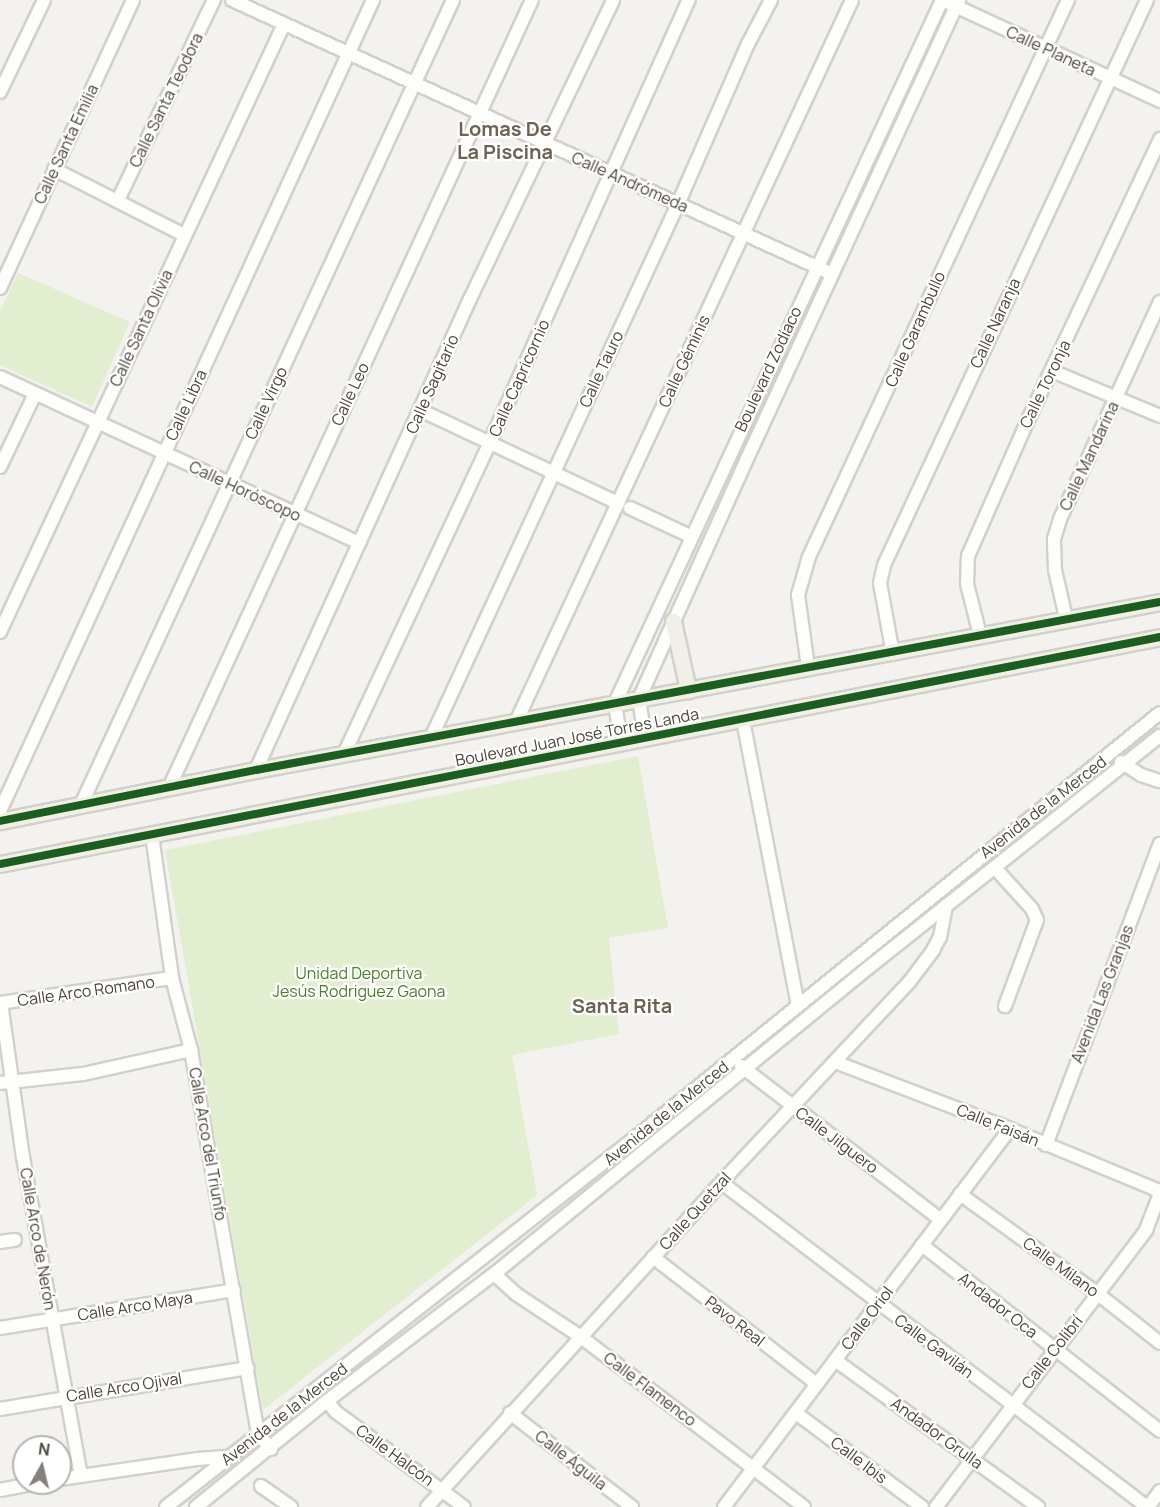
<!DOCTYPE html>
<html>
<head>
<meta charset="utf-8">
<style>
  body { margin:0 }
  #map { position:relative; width:1160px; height:1507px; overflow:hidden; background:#f4f2ee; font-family:Manrope,sans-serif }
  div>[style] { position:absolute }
  .green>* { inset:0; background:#e1eecf }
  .roads { filter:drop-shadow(2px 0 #d2d0cb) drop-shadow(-2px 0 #d2d0cb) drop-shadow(0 2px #d2d0cb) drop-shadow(0 -2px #d2d0cb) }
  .minor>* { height:12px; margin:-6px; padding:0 6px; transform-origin:6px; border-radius:6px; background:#fdfdfc }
  .major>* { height:15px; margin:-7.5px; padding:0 7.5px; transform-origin:7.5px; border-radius:7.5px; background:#f2efe6 }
  .cycleway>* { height:8px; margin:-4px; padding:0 4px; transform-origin:4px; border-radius:4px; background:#1b5e20 }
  span { translate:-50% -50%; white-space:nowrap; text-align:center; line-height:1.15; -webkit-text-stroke:4.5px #fff; paint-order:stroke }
  .street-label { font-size:16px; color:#4b4439 }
  .park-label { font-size:16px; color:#4a7f2a }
  .quarter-label { font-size:20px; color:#6e6250; font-weight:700 }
  .north { position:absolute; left:12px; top:1435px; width:60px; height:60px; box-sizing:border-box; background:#fff; border:2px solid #b7b4b0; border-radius:50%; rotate:8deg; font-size:16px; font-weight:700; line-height:24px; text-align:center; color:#4b4439 }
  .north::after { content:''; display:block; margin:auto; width:21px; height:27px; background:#868178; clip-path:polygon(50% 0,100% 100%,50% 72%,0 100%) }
</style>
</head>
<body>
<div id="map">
  <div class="green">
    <i style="clip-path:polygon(18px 273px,130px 322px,92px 407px,0 365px,0 311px)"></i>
    <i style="clip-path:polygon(638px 756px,668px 928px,609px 938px,619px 1034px,512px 1055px,537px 1195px,263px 1410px,165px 850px)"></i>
  </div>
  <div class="roads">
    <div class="minor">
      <i style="left:232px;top:0;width:660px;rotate:24.54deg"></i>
      <i style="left:949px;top:3px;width:233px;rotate:24.9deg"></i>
      <i style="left:0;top:92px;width:102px;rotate:-64.4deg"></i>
      <i style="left:54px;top:169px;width:146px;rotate:26.9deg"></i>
      <i style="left:118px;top:200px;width:222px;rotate:-64.4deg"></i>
      <i style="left:0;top:288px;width:317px;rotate:-65.2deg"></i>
      <i style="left:1052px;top:371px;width:117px;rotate:22.6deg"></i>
      <i style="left:0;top:377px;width:396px;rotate:24.8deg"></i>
      <i style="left:420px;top:410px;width:219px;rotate:25.2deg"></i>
      <i style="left:0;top:467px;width:81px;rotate:-64.4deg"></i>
      <i style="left:630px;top:508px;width:66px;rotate:25deg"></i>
      <i style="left:1066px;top:618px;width:49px;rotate:-102.9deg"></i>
      <i style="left:1055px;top:570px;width:31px;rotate:-92deg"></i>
      <i style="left:1054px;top:539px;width:21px;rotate:-73deg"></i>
      <i style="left:1060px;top:519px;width:239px;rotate:-65.3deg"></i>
      <i style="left:0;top:632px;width:671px;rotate:-64.96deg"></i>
      <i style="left:980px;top:635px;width:53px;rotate:-104.3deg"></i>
      <i style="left:967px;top:584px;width:28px;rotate:-88deg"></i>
      <i style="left:968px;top:556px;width:146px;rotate:-66.2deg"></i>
      <i style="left:1027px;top:422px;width:313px;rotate:-64.8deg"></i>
      <i style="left:893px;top:654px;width:72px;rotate:-100.4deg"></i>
      <i style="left:880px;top:583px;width:18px;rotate:-77deg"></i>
      <i style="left:884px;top:565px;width:623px;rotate:-65.04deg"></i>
      <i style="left:808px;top:667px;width:73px;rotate:-97.9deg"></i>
      <i style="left:798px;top:595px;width:37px;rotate:-74deg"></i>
      <i style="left:808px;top:559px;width:617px;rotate:-65.06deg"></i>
      <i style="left:743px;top:720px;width:290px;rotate:79.1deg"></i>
      <i style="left:516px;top:722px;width:796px;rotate:-65.04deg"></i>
      <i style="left:431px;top:738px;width:588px;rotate:-65.18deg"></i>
      <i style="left:678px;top:204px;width:175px;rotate:-66.4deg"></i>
      <i style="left:748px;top:44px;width:50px;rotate:-62.4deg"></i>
      <i style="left:645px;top:739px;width:40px;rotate:-98.5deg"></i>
      <i style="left:639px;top:699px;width:275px;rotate:-65.8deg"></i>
      <i style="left:752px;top:448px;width:494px;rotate:-65.2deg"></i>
      <i style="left:621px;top:743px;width:40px;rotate:-98.5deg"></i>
      <i style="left:615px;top:703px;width:775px;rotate:-65.05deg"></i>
      <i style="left:344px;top:754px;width:344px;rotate:-64.9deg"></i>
      <i style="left:490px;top:442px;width:485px;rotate:-65.8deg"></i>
      <i style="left:1121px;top:762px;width:24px;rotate:33deg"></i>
      <i style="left:1141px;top:775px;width:20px;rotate:18deg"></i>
      <i style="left:256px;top:770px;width:517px;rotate:-65.57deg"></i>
      <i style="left:470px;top:299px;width:331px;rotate:-64.4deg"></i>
      <i style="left:169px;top:788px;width:868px;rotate:-65.27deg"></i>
      <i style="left:80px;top:807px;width:889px;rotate:-65.19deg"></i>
      <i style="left:0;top:811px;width:893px;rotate:-65.3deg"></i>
      <i style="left:152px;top:835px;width:144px;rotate:82deg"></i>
      <i style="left:172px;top:978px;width:74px;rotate:75.2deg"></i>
      <i style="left:191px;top:1050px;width:390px;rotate:80.1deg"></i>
      <i style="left:258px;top:1434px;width:20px;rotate:49deg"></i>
      <i style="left:995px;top:868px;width:55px;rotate:47.9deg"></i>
      <i style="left:1032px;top:909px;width:12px;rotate:66deg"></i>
      <i style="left:1037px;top:920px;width:92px;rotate:110.4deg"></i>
      <i style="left:0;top:1003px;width:174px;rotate:-8.3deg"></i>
      <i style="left:1px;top:1003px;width:156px;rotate:81.9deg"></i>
      <i style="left:23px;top:1157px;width:323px;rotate:79.7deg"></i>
      <i style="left:835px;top:1062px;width:187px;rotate:20.9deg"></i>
      <i style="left:1010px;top:1129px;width:162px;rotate:22.5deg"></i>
      <i style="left:741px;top:1066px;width:252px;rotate:37.6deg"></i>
      <i style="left:0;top:1083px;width:83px;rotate:-6.2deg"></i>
      <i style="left:83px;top:1074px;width:111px;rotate:-12.5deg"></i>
      <i style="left:1046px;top:1145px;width:322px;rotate:-69.3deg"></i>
      <i style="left:722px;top:1183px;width:534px;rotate:37.32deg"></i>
      <i style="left:960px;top:1194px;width:170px;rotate:35.9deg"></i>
      <i style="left:1098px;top:1294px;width:79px;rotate:38.3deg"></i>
      <i style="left:0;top:1242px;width:15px;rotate:-8deg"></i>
      <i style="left:922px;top:1245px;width:302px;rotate:38deg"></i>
      <i style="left:653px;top:1257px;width:207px;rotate:37.8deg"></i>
      <i style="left:494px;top:1274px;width:30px;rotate:42deg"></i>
      <i style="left:516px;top:1294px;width:78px;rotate:33.5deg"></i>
      <i style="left:581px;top:1337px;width:280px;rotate:37.3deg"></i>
      <i style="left:0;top:1328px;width:237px;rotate:-9.2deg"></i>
      <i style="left:835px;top:1360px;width:251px;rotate:35.9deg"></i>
      <i style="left:327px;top:1401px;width:14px;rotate:51deg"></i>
      <i style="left:336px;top:1412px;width:159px;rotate:36.6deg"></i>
      <i style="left:0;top:1409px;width:251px;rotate:-9.4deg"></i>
      <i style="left:510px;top:1413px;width:154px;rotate:37.6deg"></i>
      <i style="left:796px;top:1413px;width:157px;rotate:36.7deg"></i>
      <i style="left:60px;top:1479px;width:138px;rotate:-8.3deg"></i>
      <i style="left:197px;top:1459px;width:31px;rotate:-4deg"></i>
      <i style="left:261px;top:1486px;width:37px;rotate:35deg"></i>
      <i style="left:0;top:1490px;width:38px;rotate:-11deg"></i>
      <i style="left:166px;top:1507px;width:592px;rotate:-38.21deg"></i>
      <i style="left:631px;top:1141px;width:680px;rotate:-38.98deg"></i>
      <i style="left:196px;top:1507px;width:169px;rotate:-39deg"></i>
      <i style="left:327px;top:1401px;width:210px;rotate:-37.3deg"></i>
      <i style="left:494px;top:1274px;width:483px;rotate:-39.3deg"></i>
      <i style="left:868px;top:968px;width:373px;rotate:-38.5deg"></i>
      <i style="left:427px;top:1507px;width:448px;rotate:-47.8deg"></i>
      <i style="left:728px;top:1175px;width:266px;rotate:-46.8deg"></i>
      <i style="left:910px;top:981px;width:39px;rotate:-53deg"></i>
      <i style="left:933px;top:950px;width:15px;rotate:-62deg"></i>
      <i style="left:940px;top:937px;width:32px;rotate:-79deg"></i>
      <i style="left:724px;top:1507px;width:474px;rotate:-52.9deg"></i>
      <i style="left:936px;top:1507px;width:348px;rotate:-52.8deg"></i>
      <i style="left:1146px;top:1230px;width:39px;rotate:-69deg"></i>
      <i style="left:1148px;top:1507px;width:20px;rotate:-53deg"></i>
    </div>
    <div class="major">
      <i style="left:673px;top:621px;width:71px;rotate:77.7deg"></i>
      <i style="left:0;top:821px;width:261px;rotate:-11.3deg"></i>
      <i style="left:256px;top:770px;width:919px;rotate:-10.53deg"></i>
      <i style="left:0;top:864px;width:1182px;rotate:-11.07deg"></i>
    </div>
  </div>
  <div class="cycleway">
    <i style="left:0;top:821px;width:261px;rotate:-11.3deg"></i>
    <i style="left:256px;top:770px;width:919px;rotate:-10.53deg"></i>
    <i style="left:0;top:864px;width:1182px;rotate:-11.07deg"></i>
  </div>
  <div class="street-label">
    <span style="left:1051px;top:51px;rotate:25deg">Calle Planeta</span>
    <span style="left:166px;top:100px;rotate:-64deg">Calle Santa Teodora</span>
    <span style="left:66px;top:144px;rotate:-65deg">Calle Santa Emilia</span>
    <span style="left:630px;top:182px;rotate:24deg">Calle Andrómeda</span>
    <span style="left:995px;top:323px;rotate:-65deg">Calle Naranja</span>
    <span style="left:141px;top:328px;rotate:-65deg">Calle Santa Olivia</span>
    <span style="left:915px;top:329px;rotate:-66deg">Calle Garambullo</span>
    <span style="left:684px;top:361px;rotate:-65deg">Calle Géminis</span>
    <span style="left:601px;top:369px;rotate:-65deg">Calle Tauro</span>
    <span style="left:768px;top:369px;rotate:-65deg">Boulevard Zodíaco</span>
    <span style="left:519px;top:378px;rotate:-66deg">Calle Capricornio</span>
    <span style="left:432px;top:384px;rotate:-66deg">Calle Sagitario</span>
    <span style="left:1045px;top:384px;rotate:-64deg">Calle Toronja</span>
    <span style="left:350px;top:394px;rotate:-65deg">Calle Leo</span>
    <span style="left:266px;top:403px;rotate:-65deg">Calle Virgo</span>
    <span style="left:186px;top:405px;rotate:-65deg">Calle Libra</span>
    <span style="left:1089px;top:456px;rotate:-65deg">Calle Mandarina</span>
    <span style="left:245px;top:491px;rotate:25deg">Calle Horóscopo</span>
    <span style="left:577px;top:737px;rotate:-11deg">Boulevard Juan José Torres Landa</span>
    <span style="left:1043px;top:807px;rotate:-38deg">Avenida de la Merced</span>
    <span style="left:86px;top:991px;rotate:-8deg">Calle Arco Romano</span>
    <span style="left:1102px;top:994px;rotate:-69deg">Avenida Las Granjas</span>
    <span style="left:666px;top:1113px;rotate:-39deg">Avenida de la Merced</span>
    <span style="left:998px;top:1125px;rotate:22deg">Calle Faisán</span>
    <span style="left:837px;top:1140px;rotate:37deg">Calle Jilguero</span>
    <span style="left:208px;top:1144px;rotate:80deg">Calle Arco del Triunfo</span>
    <span style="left:695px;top:1211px;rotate:-48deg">Calle Quetzal</span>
    <span style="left:38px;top:1239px;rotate:80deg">Calle Arco de Nerón</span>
    <span style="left:1061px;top:1267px;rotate:36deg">Calle Milano</span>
    <span style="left:998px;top:1305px;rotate:38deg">Andador Oca</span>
    <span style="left:135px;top:1306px;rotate:-9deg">Calle Arco Maya</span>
    <span style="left:867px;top:1318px;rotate:-53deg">Calle Oriol</span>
    <span style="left:735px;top:1321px;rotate:38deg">Pavo Real</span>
    <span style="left:934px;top:1346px;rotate:37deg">Calle Gavilán</span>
    <span style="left:1052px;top:1352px;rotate:-52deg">Calle Colibrí</span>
    <span style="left:124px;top:1387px;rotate:-9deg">Calle Arco Ojival</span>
    <span style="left:650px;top:1389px;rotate:37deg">Calle Flamenco</span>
    <span style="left:284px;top:1414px;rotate:-38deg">Avenida de la Merced</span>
    <span style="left:937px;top:1433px;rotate:36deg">Andador Grulla</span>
    <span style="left:395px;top:1455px;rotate:36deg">Calle Halcón</span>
    <span style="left:571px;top:1460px;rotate:38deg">Calle Águila</span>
    <span style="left:859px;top:1460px;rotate:37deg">Calle Ibis</span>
  </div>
  <div class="park-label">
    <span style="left:359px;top:982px">Unidad Deportiva<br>Jesús Rodriguez Gaona</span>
  </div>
  <div class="quarter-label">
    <span style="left:505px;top:140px">Lomas De<br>La Piscina</span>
    <span style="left:622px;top:1005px">Santa Rita</span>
  </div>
  <div class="north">N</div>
</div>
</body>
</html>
